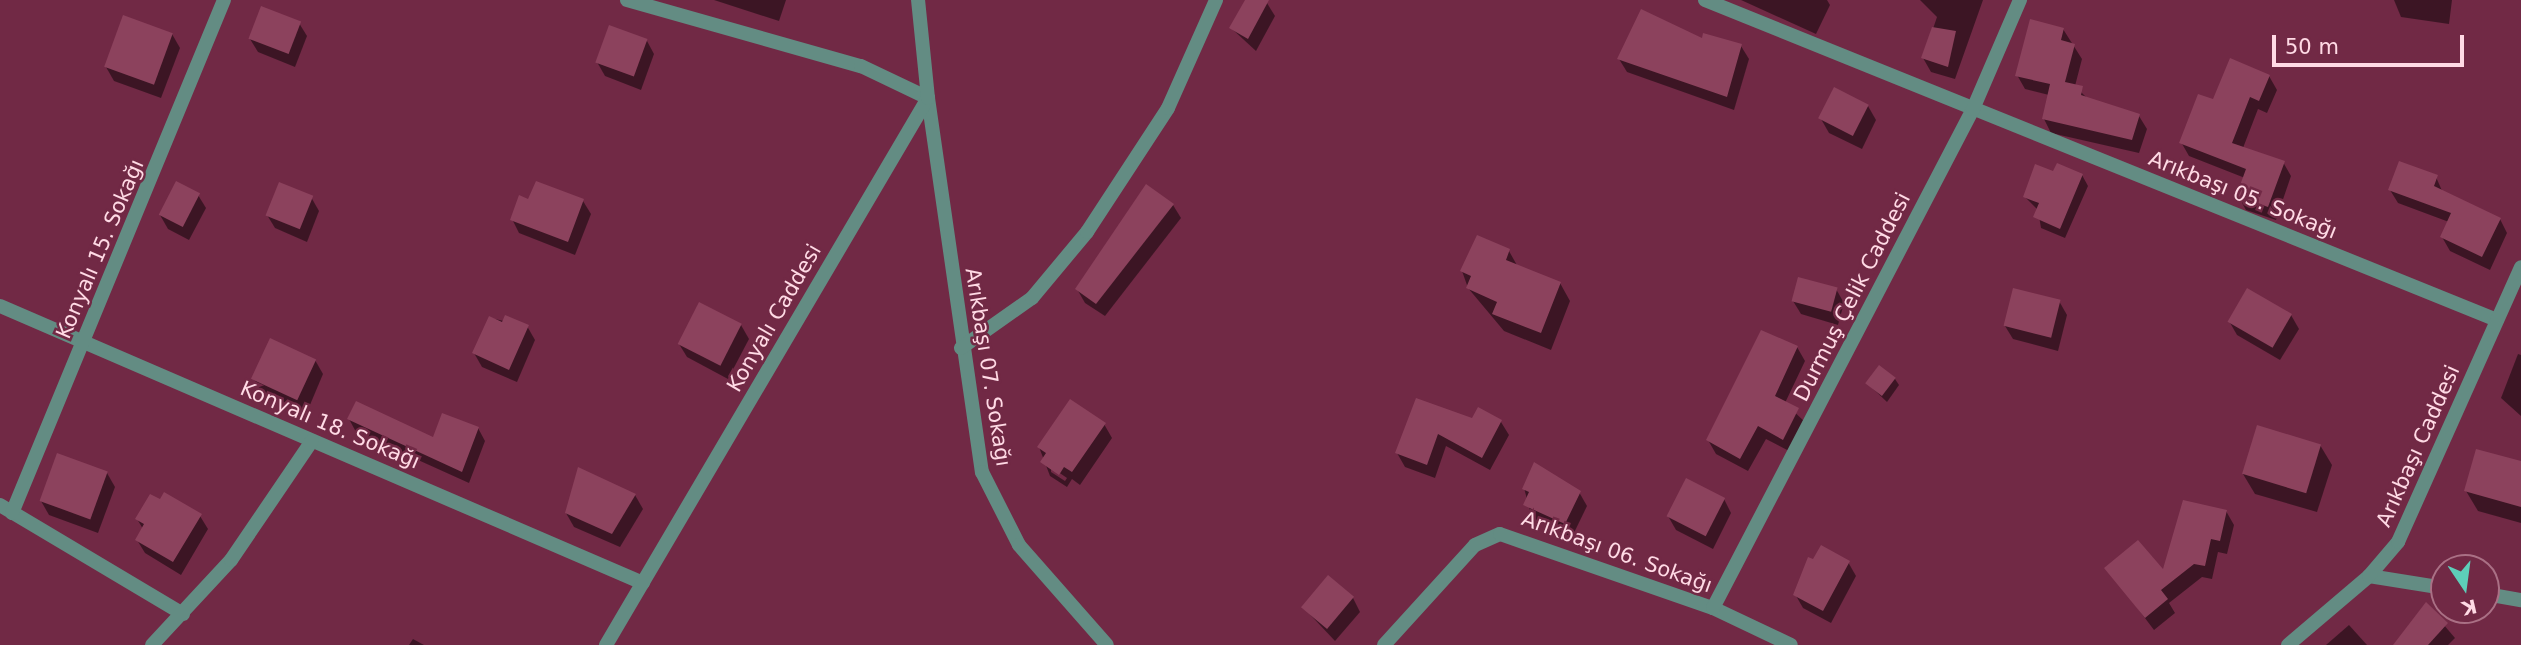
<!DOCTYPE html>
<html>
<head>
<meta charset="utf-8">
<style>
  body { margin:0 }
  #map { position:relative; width:2521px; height:645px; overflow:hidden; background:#712945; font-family:"DejaVu Sans",sans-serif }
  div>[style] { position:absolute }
  .shadow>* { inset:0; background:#0007 }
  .building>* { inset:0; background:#8c425d; transform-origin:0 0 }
  .minor>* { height:14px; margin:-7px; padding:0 7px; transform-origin:7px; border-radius:7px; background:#638c83 }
  .tertiary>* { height:14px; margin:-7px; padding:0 7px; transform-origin:7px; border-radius:7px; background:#638c83 }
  span { translate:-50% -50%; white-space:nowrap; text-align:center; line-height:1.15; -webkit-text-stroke:5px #712945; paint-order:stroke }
  .street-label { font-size:21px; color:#ffdae5 }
  .north { position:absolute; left:2430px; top:554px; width:70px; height:70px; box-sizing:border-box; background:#712945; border:2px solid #aa7085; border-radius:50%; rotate:167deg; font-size:19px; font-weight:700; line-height:28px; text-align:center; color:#ffdae5 }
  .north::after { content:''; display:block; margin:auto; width:24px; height:32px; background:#5dceb9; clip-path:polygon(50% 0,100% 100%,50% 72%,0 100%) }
  .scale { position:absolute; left:2272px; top:35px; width:192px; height:32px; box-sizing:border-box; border:4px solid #ffdae5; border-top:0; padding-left:9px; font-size:21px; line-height:24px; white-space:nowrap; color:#ffdae5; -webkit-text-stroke:5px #712945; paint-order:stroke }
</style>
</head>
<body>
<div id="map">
  <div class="shadow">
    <i style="clip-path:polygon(714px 0,786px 0,779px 21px)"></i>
    <i style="clip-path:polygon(1247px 0,1267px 3px,1275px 16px,1256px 51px,1231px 28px)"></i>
    <i style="clip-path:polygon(1741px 0,1827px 0,1830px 5px,1816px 34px)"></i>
    <i style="clip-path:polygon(1920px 0,1983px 0,1955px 79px,1931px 72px,1923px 58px,1937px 17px)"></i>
    <i style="clip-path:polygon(2394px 0,2452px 0,2449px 24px,2401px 17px)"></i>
    <i style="clip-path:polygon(299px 23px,307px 36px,295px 67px,258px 52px,250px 39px)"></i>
    <i style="clip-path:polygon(2063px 29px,2082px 59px,2075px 86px,2089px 100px,2139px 116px,2147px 129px,2139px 153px,2051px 133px,2044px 119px,2049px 95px,2025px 89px,2017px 75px)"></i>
    <i style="clip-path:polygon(172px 34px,180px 48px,161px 98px,114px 81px,106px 67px)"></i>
    <i style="clip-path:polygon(647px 41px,654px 54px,641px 90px,605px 76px,597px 62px)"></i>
    <i style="clip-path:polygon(1703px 41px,1741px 46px,1749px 59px,1734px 110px,1627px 72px,1619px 59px)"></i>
    <i style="clip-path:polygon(2269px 76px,2277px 90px,2267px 113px,2258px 109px,2243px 148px,2283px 162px,2291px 176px,2276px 220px,2246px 210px,2238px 196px,2245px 178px,2189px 156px,2181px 142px)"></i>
    <i style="clip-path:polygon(1868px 106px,1876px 120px,1862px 149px,1829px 133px,1821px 119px)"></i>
    <i style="clip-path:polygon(2054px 173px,2082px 175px,2088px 186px,2065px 238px,2041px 228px,2038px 210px,2025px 197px)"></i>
    <i style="clip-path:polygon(2436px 177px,2443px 193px,2500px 219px,2507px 233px,2490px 270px,2450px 251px,2442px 237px,2449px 222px,2398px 203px,2390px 190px)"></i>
    <i style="clip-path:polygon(198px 195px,206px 208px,189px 240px,168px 229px,160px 215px)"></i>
    <i style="clip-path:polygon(311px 197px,319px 211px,307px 242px,275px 228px,267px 215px)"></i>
    <i style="clip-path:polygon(529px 201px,583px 201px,591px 214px,575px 255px,519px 233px,512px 219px)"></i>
    <i style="clip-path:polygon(1173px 205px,1181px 218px,1105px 316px,1085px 303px,1077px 289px)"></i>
    <i style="clip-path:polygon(1509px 251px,1518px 267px,1560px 283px,1570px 301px,1551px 350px,1504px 331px,1468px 288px,1462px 271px)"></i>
    <i style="clip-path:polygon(1836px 289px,1844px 303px,1838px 325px,1801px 314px,1793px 301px)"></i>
    <i style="clip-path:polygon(2059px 301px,2067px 315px,2058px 351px,2013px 339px,2005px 326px)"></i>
    <i style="clip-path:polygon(2291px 315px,2299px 329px,2280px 360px,2237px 335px,2229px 321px)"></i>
    <i style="clip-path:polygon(490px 318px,527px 326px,535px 340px,517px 382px,482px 367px,474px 353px)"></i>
    <i style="clip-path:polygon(741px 325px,749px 339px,728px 379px,687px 357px,679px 344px)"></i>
    <i style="clip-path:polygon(1797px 347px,1805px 361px,1785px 403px,1806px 423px,1791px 452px,1766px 439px,1748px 471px,1716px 454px,1708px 440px)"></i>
    <i style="clip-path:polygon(2518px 354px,2521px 355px,2521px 416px,2501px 398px)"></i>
    <i style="clip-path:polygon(315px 360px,323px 374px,307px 412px,262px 393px,254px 379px)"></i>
    <i style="clip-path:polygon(1895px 379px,1899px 385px,1887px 402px,1868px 384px)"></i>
    <i style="clip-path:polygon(1417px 400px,1473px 420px,1479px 409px,1501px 422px,1509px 435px,1490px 470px,1446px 446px,1435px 478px,1405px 467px,1397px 453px)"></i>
    <i style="clip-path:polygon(349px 419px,434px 439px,478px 428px,485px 441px,469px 483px,356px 432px)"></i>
    <i style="clip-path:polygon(evenodd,1104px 424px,1112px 438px,1080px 485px,1072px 479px,1067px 487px,1050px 476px,1039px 447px,1104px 424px,1051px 467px,1067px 478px,1065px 481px,1051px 472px,1051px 467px)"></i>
    <i style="clip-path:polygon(2320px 445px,2332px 465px,2317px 512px,2255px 494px,2243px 474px)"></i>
    <i style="clip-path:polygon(2521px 463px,2521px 523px,2478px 511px,2466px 491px)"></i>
    <i style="clip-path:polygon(107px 473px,115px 487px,98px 533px,49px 515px,41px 501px)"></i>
    <i style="clip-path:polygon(1524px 488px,1579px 492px,1587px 506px,1572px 537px,1532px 518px)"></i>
    <i style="clip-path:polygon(635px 495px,643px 509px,620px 547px,574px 527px,566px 513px)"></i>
    <i style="clip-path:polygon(1724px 499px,1731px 513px,1713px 549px,1676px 530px,1668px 516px)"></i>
    <i style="clip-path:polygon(2226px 511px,2234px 525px,2227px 554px,2218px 552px,2212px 579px,2202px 577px,2169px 603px,2175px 613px,2154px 630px,2107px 568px,2163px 573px)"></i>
    <i style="clip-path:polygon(200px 516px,208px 529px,181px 575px,145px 553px,137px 540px,143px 529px,137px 519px)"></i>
    <i style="clip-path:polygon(1848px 562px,1856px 576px,1831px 623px,1803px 608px,1795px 594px)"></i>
    <i style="clip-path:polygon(1353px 598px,1360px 612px,1335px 641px,1303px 607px)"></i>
    <i style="clip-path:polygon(2426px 604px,2455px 638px,2448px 645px,2410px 645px,2404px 635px)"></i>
    <i style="clip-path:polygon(2349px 625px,2367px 645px,2326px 645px)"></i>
    <i style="clip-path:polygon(413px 639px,424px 645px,409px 645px)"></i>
  </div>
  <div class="building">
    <i style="clip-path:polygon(1245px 0,1269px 0,1248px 39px,1229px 28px)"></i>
    <i style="left:261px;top:6px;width:43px;height:35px;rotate:21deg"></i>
    <i style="clip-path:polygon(1641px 9px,1702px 38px,1703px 33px,1742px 44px,1727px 97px,1617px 59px)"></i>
    <i style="left:123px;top:15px;width:53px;height:55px;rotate:20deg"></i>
    <i style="clip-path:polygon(2030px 19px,2064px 28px,2061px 40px,2075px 44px,2065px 82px,2083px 86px,2081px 95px,2140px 114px,2132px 140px,2042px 119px,2050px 84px,2015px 76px)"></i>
    <i style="left:609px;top:25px;width:41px;height:40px;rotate:20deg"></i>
    <i style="clip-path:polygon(1932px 27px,1956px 31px,1948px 67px,1921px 58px)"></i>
    <i style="clip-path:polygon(2230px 58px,2270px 75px,2259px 101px,2250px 97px,2232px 143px,2285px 161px,2268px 207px,2236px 196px,2246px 169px,2179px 143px,2198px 94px,2213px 99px)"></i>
    <i style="left:1834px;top:87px;width:39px;height:35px;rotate:27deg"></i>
    <i style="clip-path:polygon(2399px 161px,2438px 175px,2434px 186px,2501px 218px,2482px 257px,2440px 237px,2451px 213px,2388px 190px)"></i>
    <i style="clip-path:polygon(2057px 163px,2083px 174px,2060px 229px,2033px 217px,2039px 203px,2023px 197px,2035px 164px,2053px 171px)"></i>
    <i style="left:176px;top:181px;width:27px;height:38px;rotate:27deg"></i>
    <i style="clip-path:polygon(536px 181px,584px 199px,568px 242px,510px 220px,519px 195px,528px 199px)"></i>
    <i style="left:279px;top:182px;width:37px;height:36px;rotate:22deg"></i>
    <i style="clip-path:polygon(1146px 184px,1174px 204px,1096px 304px,1075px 289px)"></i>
    <i style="clip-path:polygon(1477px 235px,1510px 249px,1506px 260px,1561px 282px,1541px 333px,1492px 314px,1497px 302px,1466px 288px,1471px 276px,1460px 271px)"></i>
    <i style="left:1798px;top:277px;width:41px;height:25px;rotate:15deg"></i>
    <i style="left:2013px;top:288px;width:49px;height:39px;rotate:14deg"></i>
    <i style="left:2247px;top:288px;width:52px;height:39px;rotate:30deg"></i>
    <i style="left:699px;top:302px;width:48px;height:47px;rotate:27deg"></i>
    <i style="clip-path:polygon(505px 315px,529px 325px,509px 370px,472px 353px,489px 316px,502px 322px)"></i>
    <i style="clip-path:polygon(1761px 330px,1798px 346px,1775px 396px,1799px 408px,1783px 440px,1758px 426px,1740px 459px,1706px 440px)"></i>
    <i style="left:270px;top:338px;width:51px;height:45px;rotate:25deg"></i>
    <i style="left:1879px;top:365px;width:21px;height:23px;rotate:37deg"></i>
    <i style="clip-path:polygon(1416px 398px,1472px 418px,1478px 407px,1502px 420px,1482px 458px,1438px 434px,1427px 465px,1395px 453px)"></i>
    <i style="clip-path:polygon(1070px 399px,1106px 423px,1072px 472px,1064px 467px,1059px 475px,1040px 462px,1046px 453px,1037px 447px)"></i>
    <i style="clip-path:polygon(356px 401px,433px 437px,442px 413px,479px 427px,462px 472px,347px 419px)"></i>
    <i style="left:2257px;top:425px;width:67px;height:51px;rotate:17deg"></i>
    <i style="clip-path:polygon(2476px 449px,2521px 461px,2521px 507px,2464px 491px)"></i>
    <i style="left:57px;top:453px;width:54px;height:51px;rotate:20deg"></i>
    <i style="clip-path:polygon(1534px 462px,1581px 491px,1565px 524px,1523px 505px,1529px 492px,1522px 489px)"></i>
    <i style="clip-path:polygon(578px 467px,636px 494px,612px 534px,565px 513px)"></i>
    <i style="left:1686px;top:478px;width:44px;height:43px;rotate:27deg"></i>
    <i style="clip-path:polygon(164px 492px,202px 514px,173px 562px,135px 540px,144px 524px,135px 519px,150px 494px,160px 499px)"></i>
    <i style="clip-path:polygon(2183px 500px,2227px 510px,2220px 541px,2211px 539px,2205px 566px,2194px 564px,2161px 590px,2168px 599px,2145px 618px,2104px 568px,2138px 540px,2163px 569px)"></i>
    <i style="clip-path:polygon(1821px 545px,1850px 561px,1823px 611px,1793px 595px,1808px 557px,1813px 559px)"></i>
    <i style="left:1328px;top:575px;width:34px;height:42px;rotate:40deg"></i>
    <i style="clip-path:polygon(2426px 602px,2448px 623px,2428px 645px,2393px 645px)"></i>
  </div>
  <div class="minor">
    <i style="left:627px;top:0;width:243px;rotate:15.8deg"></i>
    <i style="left:861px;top:66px;width:74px;rotate:25.5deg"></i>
    <i style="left:928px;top:98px;width:378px;rotate:81.8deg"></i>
    <i style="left:982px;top:472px;width:82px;rotate:63.1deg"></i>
    <i style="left:1019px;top:545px;width:133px;rotate:48.7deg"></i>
    <i style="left:1705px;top:0;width:854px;rotate:22deg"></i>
    <i style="left:0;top:306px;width:700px;rotate:23.31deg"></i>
    <i style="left:0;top:505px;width:213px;rotate:30.8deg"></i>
    <i style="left:12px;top:513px;width:555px;rotate:-67.55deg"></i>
    <i style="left:2369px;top:576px;width:76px;rotate:9.1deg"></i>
    <i style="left:2486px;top:594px;width:36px;rotate:10deg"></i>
    <i style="left:152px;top:645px;width:116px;rotate:-47.1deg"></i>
    <i style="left:231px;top:560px;width:144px;rotate:-55.8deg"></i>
    <i style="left:1384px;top:645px;width:135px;rotate:-47.7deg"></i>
    <i style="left:1475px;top:545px;width:27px;rotate:-24deg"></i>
    <i style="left:1500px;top:534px;width:225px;rotate:19.2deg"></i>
    <i style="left:1713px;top:608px;width:86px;rotate:25.4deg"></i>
  </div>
  <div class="tertiary">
    <i style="left:961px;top:348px;width:87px;rotate:-35.2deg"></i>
    <i style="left:1032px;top:298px;width:86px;rotate:-50.2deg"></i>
    <i style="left:1087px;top:232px;width:148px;rotate:-56.8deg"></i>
    <i style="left:1168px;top:108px;width:118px;rotate:-66deg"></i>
    <i style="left:1713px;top:608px;width:563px;rotate:-62.48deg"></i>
    <i style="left:1973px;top:109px;width:119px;rotate:-66.7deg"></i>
    <i style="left:606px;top:645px;width:635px;rotate:-59.52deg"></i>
    <i style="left:928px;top:98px;width:99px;rotate:-95.8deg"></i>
    <i style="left:2288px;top:645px;width:106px;rotate:-40.4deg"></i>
    <i style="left:2369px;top:576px;width:45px;rotate:-49.5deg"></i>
    <i style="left:2398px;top:542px;width:301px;rotate:-65.9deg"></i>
  </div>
  <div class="street-label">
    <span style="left:2243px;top:195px;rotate:22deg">Arıkbaşı 05. Sokağı</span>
    <span style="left:100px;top:249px;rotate:-67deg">Konyalı 15. Sokağı</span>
    <span style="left:1852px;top:297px;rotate:-63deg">Durmuş Çelik Caddesi</span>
    <span style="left:774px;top:318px;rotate:-60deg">Konyalı Caddesi</span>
    <span style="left:988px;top:367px;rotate:81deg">Arıkbaşı 07. Sokağı</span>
    <span style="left:330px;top:425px;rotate:23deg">Konyalı 18. Sokağı</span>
    <span style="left:2418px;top:446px;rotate:-66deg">Arıkbaşı Caddesi</span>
    <span style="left:1617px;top:552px;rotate:20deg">Arıkbaşı 06. Sokağı</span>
  </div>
  <div class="north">K</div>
  <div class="scale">50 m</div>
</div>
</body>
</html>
